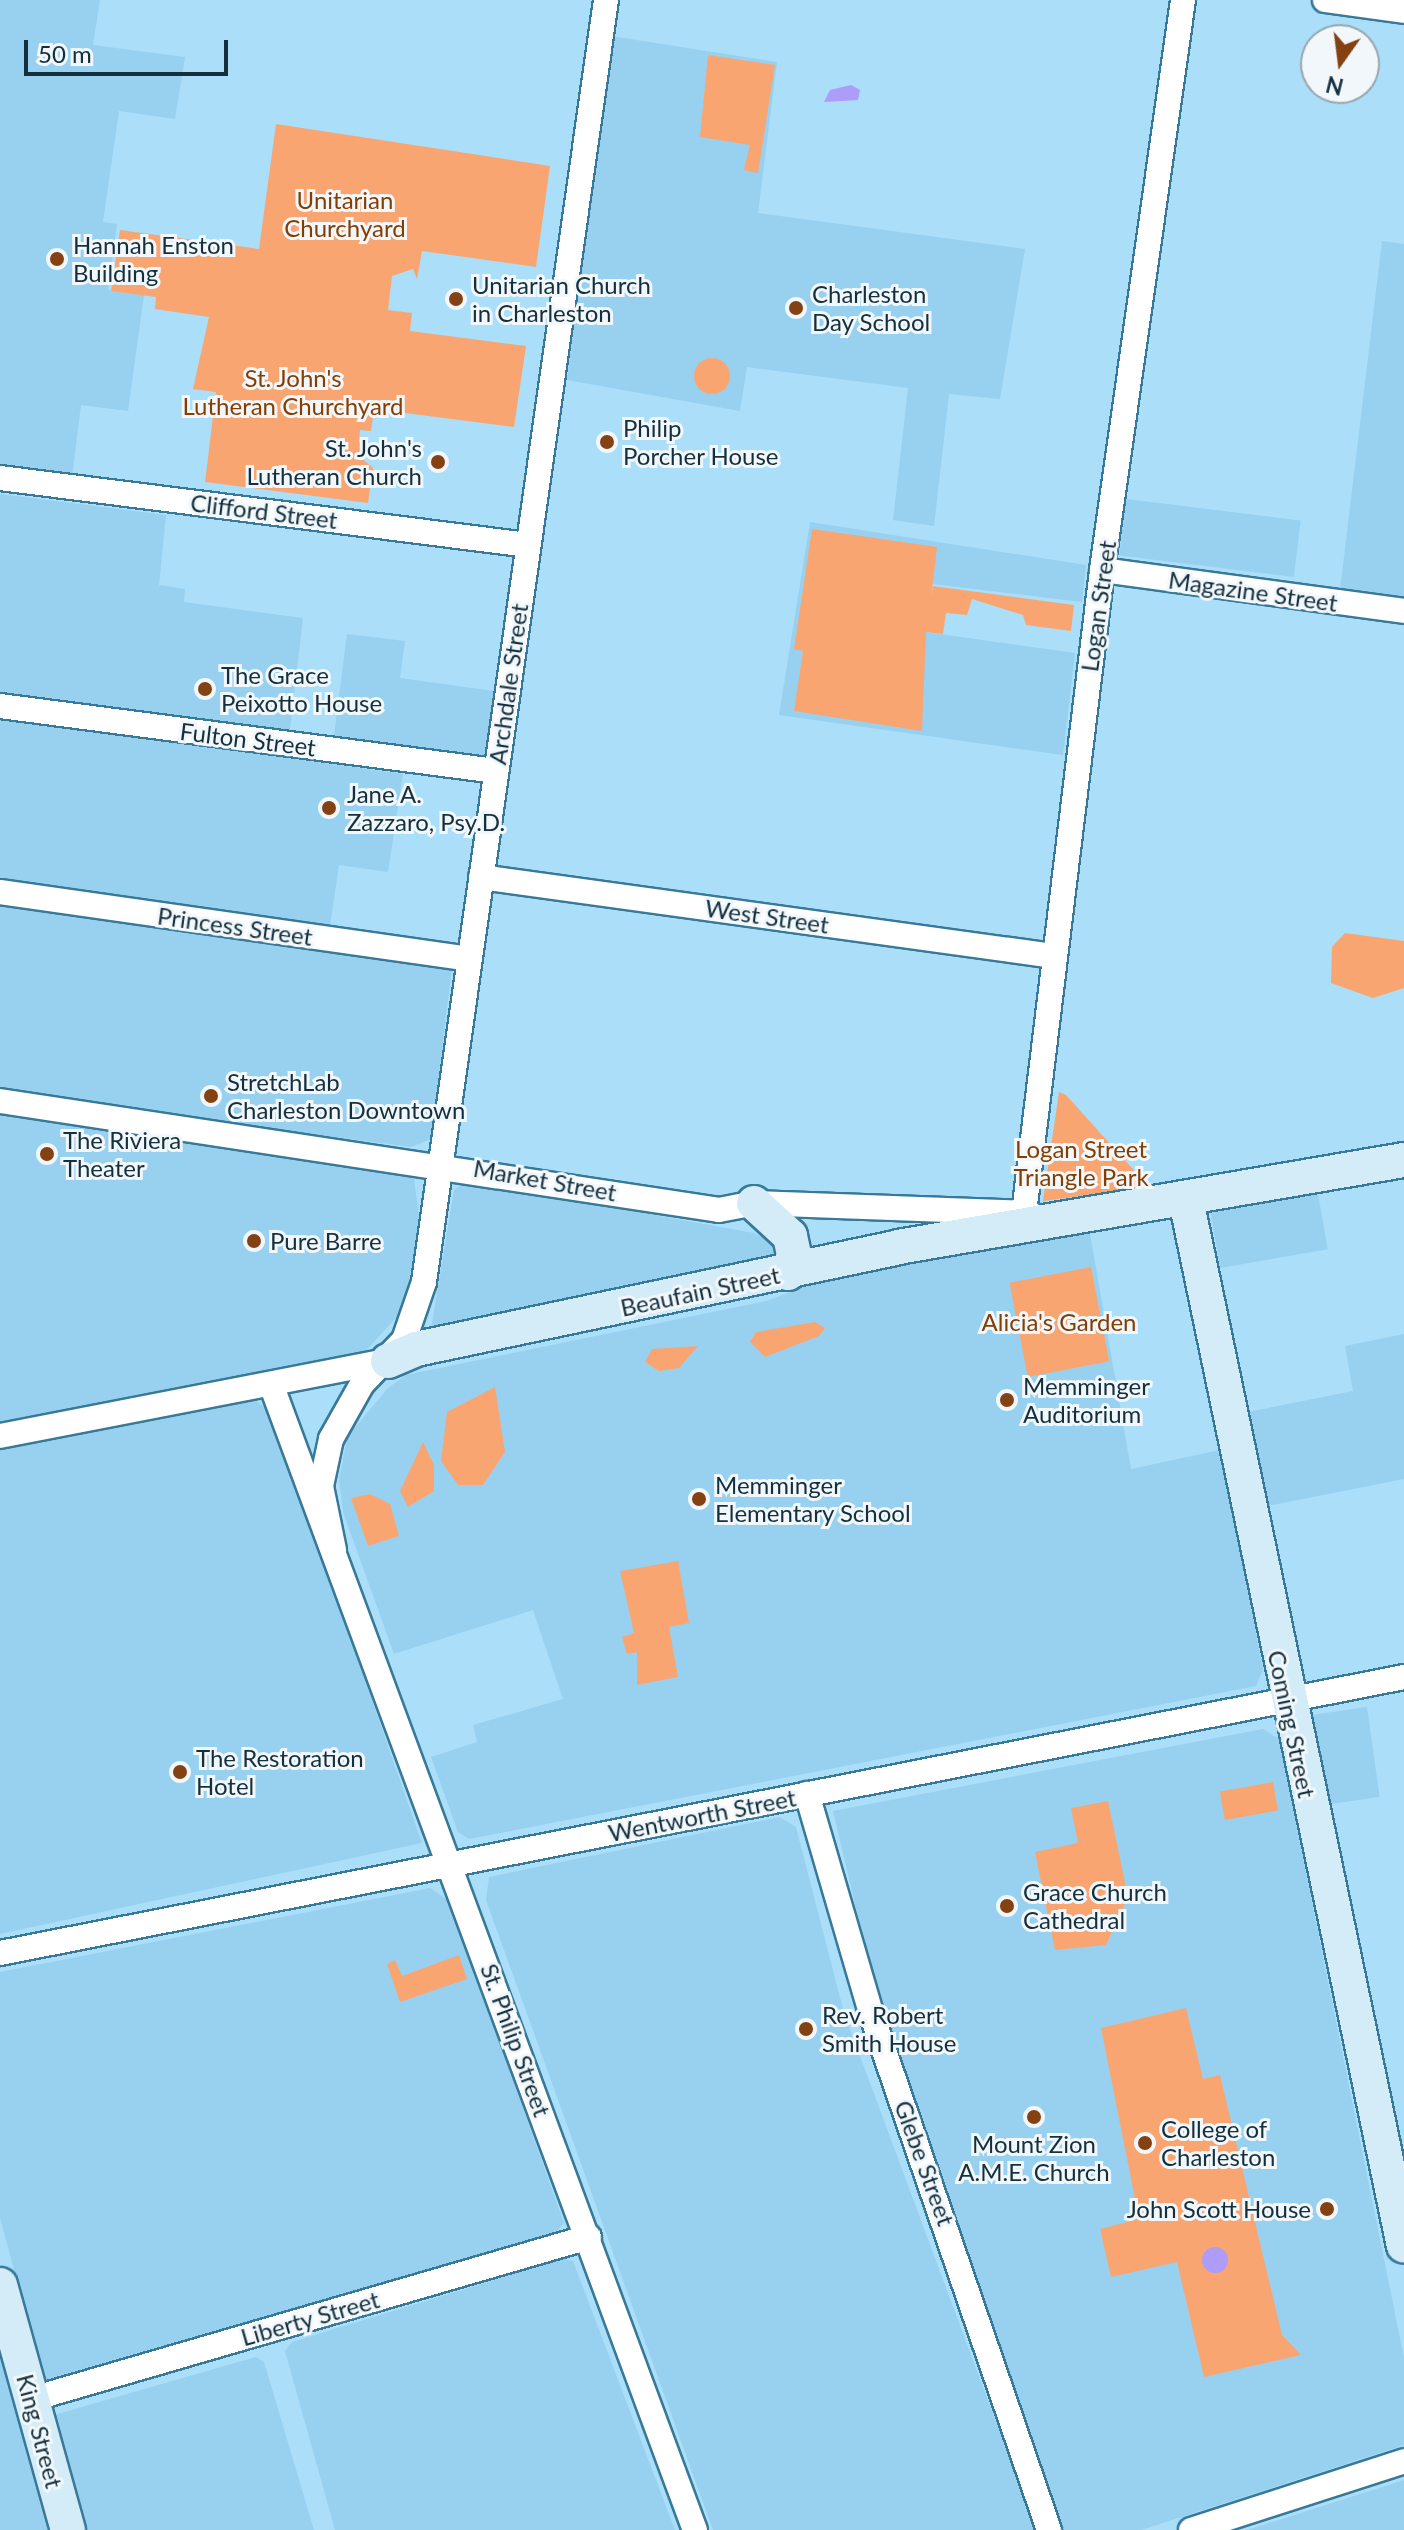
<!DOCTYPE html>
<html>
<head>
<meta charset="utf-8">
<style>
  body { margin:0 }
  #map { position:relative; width:1404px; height:2530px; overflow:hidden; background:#aadef9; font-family:Lato,sans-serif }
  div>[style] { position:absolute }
  .built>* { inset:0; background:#98d1ef; transform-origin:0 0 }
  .green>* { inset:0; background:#f9a572; transform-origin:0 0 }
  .round { border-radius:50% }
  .water>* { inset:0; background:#ad9cf9 }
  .roads { filter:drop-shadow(2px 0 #387998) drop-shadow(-2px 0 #387998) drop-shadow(0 2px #387998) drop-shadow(0 -2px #387998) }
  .street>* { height:24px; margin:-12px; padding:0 12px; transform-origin:12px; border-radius:12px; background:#fff }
  .secondary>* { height:34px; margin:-17px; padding:0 17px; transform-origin:17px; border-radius:17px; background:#d4ecf7 }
  .dots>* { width:22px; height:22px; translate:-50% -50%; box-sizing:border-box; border:4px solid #f1f7fb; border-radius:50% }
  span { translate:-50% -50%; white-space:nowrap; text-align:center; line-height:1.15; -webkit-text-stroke:6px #f1f7fb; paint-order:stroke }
  .park-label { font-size:24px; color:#863e00 }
  .poi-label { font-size:24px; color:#15303d }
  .left { translate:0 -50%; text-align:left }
  .right { translate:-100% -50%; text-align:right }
  .street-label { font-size:24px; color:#15303d }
  .north { position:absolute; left:1300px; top:24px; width:80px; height:80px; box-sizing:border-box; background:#f1f7fb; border:2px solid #99a7af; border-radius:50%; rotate:194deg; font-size:22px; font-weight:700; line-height:32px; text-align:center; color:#15303d }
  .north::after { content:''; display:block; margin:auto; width:28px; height:36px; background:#844111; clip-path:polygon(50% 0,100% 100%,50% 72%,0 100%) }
  .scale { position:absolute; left:24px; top:40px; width:204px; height:36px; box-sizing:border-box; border:4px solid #15303d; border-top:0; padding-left:10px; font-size:24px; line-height:28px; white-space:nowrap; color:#15303d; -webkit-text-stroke:6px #f1f7fb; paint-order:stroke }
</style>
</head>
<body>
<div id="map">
  <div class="built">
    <i style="clip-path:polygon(0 0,100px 0,93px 45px,185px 57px,175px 119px,119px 111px,103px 222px,117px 224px,108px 290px,144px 295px,128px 411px,81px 405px,72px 477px,0 467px)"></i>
    <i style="clip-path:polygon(611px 36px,777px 62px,758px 213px,1025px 249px,1000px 399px,949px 394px,934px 526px,893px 520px,908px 388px,747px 367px,740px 411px,567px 380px)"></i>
    <i style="clip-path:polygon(1382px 241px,1404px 244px,1404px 599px,1340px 590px)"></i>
    <i style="clip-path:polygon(0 494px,166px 515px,159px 585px,185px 589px,184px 602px,303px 618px,289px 738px,0 699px)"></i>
    <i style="left:1126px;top:499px;width:176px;height:57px;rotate:7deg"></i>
    <i style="clip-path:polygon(810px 522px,1086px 565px,1082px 602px,932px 584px,925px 632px,1075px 653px,1063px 755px,779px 715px)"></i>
    <i style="clip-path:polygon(347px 634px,405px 641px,400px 678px,494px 691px,485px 754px,477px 761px,333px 744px)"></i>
    <i style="clip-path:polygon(0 718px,403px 774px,388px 872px,339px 865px,329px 933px,0 888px)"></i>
    <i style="clip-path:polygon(0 899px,452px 967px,431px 1139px,411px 1147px,0 1093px)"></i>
    <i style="clip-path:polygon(0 1110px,413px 1172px,420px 1223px,404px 1309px,363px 1354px,0 1427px)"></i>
    <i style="clip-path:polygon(466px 1181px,754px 1233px,771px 1242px,777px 1259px,431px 1329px,454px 1190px)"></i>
    <i style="left:1318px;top:1194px;width:56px;height:109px;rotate:80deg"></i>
    <i style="clip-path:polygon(1089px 1228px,1131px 1469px,1220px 1450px,1263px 1669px,1256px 1686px,506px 1832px,469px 1839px,458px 1832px,431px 1757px,477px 1742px,473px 1725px,563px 1699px,533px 1610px,394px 1654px,343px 1512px,339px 1480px,347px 1437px,388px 1388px,406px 1375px,766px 1301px,872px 1262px)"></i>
    <i style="clip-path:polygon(1404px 1334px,1404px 1479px,1268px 1506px,1248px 1412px,1353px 1391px,1345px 1346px)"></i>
    <i style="clip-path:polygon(255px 1400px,271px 1412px,422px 1843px,0 1934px,0 1447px)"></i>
    <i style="left:1367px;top:1707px;width:91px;height:55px;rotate:82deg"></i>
    <i style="clip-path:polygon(1263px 1729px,1279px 1739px,1404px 2358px,1404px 2445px,1141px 2530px,1064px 2530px,871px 1971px,833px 1811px)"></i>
    <i style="clip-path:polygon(780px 1817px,796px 1827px,844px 2013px,1036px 2530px,713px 2530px,486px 1900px,489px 1877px)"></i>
    <i style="clip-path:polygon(430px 1888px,449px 1901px,564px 2223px,555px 2233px,44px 2380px,0 2218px,0 1972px)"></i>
    <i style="clip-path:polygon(563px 2259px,573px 2261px,675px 2530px,335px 2530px,285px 2351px,292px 2342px)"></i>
    <i style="clip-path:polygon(0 2343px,52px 2530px,0 2530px)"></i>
    <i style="clip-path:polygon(256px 2357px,264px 2362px,314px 2530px,82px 2530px,54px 2415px)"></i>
    <i style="clip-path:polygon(1404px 2480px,1404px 2530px,1247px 2530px)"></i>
  </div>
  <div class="green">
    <i style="clip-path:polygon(708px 55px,775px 65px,758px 173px,744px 170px,750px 145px,700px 137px)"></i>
    <i style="clip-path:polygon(276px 124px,550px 166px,536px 267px,422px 251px,417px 279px,413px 269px,392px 276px,388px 310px,412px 313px,410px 331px,526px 346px,514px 427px,374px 409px,371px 431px,360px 430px,359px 442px,369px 444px,360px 457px,373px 468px,368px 503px,205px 482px,216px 392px,193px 389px,209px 317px,155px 309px,156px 297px,111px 291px,120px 230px,259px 249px)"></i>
    <i class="round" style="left:694px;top:358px;width:36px;height:36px"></i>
    <i style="clip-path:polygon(812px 529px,937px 547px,931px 599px,933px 586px,1074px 605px,1071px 631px,1026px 625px,1023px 615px,972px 599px,967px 615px,946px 613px,943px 634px,926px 632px,922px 731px,794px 711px,803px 651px,794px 649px)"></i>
    <i style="clip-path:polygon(1345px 933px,1404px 941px,1404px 988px,1373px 998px,1331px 983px,1332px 947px)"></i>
    <i style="clip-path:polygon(1059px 1092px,1066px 1095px,1149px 1187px,1043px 1201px)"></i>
    <i style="left:1091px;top:1267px;width:96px;height:83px;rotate:79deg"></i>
    <i style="clip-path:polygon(815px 1322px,825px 1328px,819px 1336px,765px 1357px,750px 1342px,756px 1332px)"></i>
    <i style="clip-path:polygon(698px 1346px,679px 1368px,659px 1371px,645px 1362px,652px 1349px)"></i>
    <i style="clip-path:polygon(495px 1387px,505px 1452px,483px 1485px,458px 1485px,441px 1461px,447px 1412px)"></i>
    <i style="clip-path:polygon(423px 1442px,434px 1465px,434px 1491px,408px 1507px,400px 1491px)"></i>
    <i style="clip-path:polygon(370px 1494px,390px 1504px,399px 1536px,368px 1546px,351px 1498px)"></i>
    <i style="clip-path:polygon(678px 1561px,689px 1623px,669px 1627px,678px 1677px,637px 1685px,637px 1652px,627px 1654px,622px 1637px,634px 1633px,620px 1571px)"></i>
    <i style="left:1273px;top:1782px;width:29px;height:54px;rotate:80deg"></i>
    <i style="clip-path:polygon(1108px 1801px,1128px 1897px,1106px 1945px,1055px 1950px,1035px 1852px,1078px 1843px,1071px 1808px)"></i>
    <i style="clip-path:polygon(459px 1955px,467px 1979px,400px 2002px,387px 1964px,395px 1960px,402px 1976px)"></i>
    <i style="clip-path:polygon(1186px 2008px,1203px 2079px,1220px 2075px,1282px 2335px,1301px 2355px,1204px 2377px,1177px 2262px,1111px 2277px,1100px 2229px,1139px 2219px,1101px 2028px)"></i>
  </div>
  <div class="water">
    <i style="clip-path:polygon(851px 85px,860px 90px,858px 100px,824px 102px,830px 90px)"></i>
    <i class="round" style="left:1202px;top:2247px;width:26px;height:26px"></i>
  </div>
  <div class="roads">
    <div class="street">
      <i style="left:1325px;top:0;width:80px;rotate:7.9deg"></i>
      <i style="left:0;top:478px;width:532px;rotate:7.23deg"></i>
      <i style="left:1102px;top:570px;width:305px;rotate:7.7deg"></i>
      <i style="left:0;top:706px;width:500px;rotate:7.47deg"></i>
      <i style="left:481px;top:877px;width:577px;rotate:7.86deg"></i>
      <i style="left:0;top:892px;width:474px;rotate:8.1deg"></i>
      <i style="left:0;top:1101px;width:727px;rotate:8.62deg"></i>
      <i style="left:719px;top:1210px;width:36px;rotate:-11deg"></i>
      <i style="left:754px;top:1203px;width:276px;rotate:2.1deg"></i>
      <i style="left:1024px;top:1213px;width:648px;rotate:-83.08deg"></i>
      <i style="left:1102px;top:570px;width:576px;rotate:-81.91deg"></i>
      <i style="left:271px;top:1384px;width:1222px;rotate:69.7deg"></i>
      <i style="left:0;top:1436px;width:393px;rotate:-11deg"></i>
      <i style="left:334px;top:1550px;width:65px;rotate:-101.5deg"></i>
      <i style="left:321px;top:1486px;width:48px;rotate:-78deg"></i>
      <i style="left:331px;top:1439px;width:63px;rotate:-60.6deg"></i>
      <i style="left:362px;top:1384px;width:61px;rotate:-46.3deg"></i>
      <i style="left:404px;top:1340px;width:61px;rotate:-71deg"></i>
      <i style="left:424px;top:1282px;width:1295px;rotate:-81.92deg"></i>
      <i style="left:807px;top:1794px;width:228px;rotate:73.7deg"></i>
      <i style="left:871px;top:2013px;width:547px;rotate:71deg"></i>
      <i style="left:0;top:1953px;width:1431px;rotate:-11.12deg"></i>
      <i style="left:32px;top:2399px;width:580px;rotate:-16.22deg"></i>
      <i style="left:1191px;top:2530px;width:224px;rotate:-17.9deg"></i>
    </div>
    <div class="secondary">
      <i style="left:1186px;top:1200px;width:1068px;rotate:78.23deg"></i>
      <i style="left:754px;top:1203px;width:49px;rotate:42.5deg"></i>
      <i style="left:790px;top:1236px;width:19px;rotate:78deg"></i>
      <i style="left:794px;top:1255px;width:19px;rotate:108deg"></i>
      <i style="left:388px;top:1361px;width:30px;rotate:-23deg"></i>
      <i style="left:416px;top:1349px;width:493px;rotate:-11.9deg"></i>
      <i style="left:898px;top:1247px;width:513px;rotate:-9.76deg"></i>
      <i style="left:0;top:2285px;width:254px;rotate:74.5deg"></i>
    </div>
  </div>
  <div class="dots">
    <i style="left:57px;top:259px;background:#844111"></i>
    <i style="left:456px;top:299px;background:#844111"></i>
    <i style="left:796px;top:308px;background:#844111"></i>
    <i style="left:607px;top:442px;background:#844111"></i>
    <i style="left:438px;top:462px;background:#844111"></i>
    <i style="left:205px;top:689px;background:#844111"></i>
    <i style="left:329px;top:808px;background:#844111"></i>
    <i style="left:211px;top:1096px;background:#844111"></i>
    <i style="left:47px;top:1154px;background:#844111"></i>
    <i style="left:254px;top:1241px;background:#844111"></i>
    <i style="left:1007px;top:1400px;background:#844111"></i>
    <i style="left:699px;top:1499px;background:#844111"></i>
    <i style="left:180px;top:1772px;background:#844111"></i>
    <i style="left:1007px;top:1906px;background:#844111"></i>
    <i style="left:806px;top:2029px;background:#844111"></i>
    <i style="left:1034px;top:2117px;background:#844111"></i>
    <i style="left:1145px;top:2143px;background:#844111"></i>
    <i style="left:1327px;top:2209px;background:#844111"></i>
  </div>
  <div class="park-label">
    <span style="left:345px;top:214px">Unitarian<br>Churchyard</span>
    <span style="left:293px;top:392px">St. John's<br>Lutheran Churchyard</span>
    <span style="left:1081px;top:1163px">Logan Street<br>Triangle Park</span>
    <span style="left:1059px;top:1322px">Alicia's Garden</span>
  </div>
  <div class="poi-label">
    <span class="left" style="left:73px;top:259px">Hannah Enston<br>Building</span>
    <span class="left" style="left:472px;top:299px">Unitarian Church<br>in Charleston</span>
    <span class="left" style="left:812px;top:308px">Charleston<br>Day School</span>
    <span class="left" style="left:623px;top:442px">Philip<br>Porcher House</span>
    <span class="right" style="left:422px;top:462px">St. John's<br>Lutheran Church</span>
    <span class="left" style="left:221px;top:689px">The Grace<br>Peixotto House</span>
    <span class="left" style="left:347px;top:808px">Jane A.<br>Zazzaro, Psy.D.</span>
    <span class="left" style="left:227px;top:1096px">StretchLab<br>Charleston Downtown</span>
    <span class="left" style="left:63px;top:1154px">The Riviera<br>Theater</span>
    <span class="left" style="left:270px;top:1241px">Pure Barre</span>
    <span class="left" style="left:1023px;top:1400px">Memminger<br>Auditorium</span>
    <span class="left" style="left:715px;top:1499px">Memminger<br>Elementary School</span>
    <span class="left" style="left:196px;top:1772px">The Restoration<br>Hotel</span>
    <span class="left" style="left:1023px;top:1906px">Grace Church<br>Cathedral</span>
    <span class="left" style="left:822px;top:2029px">Rev. Robert<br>Smith House</span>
    <span class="left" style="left:1161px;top:2143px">College of<br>Charleston</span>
    <span style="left:1034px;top:2158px">Mount Zion<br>A.M.E. Church</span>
    <span class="right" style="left:1311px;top:2209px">John Scott House</span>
  </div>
  <div class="street-label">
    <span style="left:264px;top:511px;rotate:7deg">Clifford Street</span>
    <span style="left:1253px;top:591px;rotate:8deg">Magazine Street</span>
    <span style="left:1098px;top:606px;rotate:-82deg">Logan Street</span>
    <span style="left:508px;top:684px;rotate:-82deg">Archdale Street</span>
    <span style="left:248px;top:739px;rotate:7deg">Fulton Street</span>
    <span style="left:767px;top:916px;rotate:8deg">West Street</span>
    <span style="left:235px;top:926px;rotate:8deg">Princess Street</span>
    <span style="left:545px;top:1180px;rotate:10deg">Market Street</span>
    <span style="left:700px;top:1291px;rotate:-12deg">Beaufain Street</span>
    <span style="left:1292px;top:1724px;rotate:78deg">Coming Street</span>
    <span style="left:702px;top:1815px;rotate:-11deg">Wentworth Street</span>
    <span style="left:516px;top:2040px;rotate:70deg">St. Philip Street</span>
    <span style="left:925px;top:2163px;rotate:70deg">Glebe Street</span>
    <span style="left:310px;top:2318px;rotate:-16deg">Liberty Street</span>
    <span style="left:40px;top:2431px;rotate:75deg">King Street</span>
  </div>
  <div class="north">N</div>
  <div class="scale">50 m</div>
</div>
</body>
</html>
